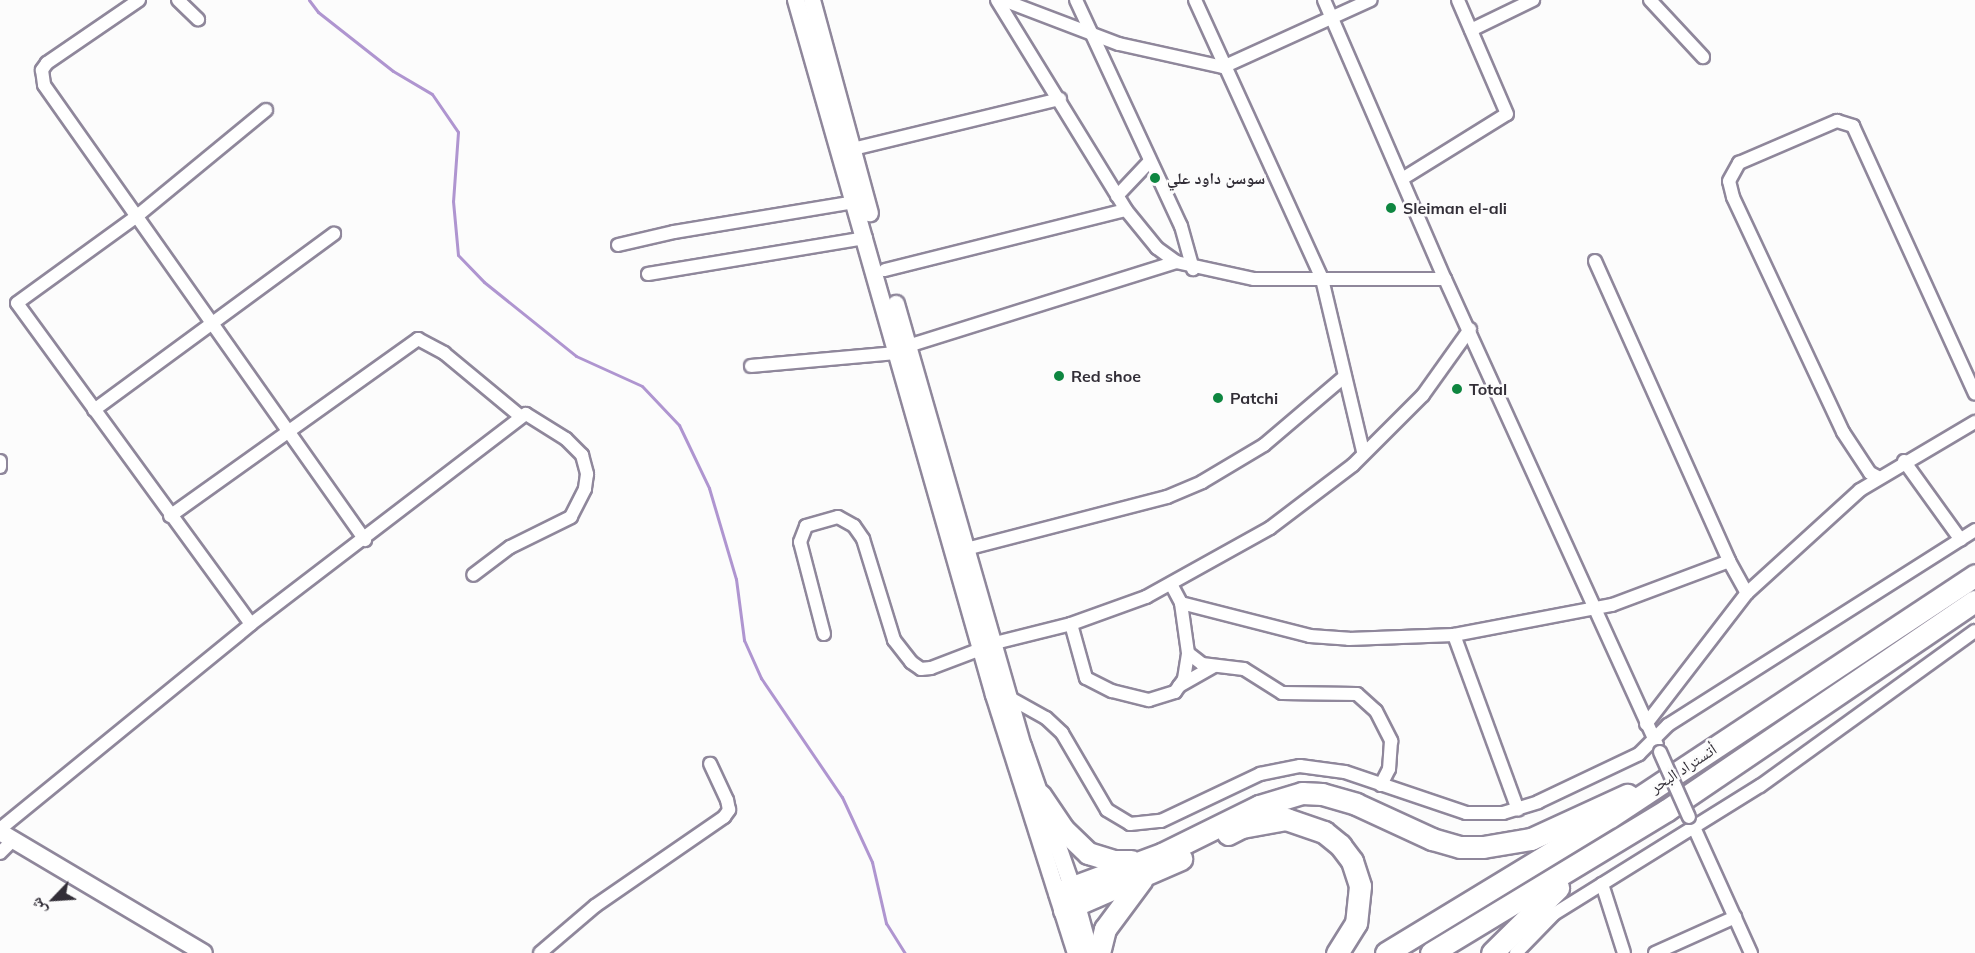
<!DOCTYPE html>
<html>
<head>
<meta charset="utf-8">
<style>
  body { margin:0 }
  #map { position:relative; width:1975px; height:953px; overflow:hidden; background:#fcfcfc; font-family:Mulish,"Noto Naskh Arabic",sans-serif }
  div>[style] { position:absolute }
  .stream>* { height:3px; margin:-1.5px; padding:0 1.5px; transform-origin:1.5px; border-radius:1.5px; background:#af95d0 }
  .roads { filter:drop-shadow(2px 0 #8f879b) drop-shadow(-2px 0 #8f879b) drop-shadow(0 2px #8f879b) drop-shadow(0 -2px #8f879b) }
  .street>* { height:12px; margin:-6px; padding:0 6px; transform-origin:6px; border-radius:6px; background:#fff }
  .secondary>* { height:16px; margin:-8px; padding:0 8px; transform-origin:8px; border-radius:8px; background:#fff }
  .highway>* { height:21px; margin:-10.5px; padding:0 10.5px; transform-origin:10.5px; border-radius:10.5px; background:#fff }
  .bridges { filter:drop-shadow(2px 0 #8f879b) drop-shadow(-2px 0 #8f879b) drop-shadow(0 2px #8f879b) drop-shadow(0 -2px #8f879b) }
  .street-bridge>* { height:12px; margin:-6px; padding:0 6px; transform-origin:6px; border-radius:6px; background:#fff }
  .dots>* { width:16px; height:16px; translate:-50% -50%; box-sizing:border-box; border:3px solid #fcfcfc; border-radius:50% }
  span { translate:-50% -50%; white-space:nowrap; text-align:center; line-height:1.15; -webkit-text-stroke:5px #fcfcfc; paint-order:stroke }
  .poi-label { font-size:16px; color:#322e37; font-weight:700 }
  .left { translate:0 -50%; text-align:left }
  .street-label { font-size:16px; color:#322e37 }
  .north { position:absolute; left:24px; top:869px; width:60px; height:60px; -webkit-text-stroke:4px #fcfcfc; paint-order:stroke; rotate:245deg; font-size:16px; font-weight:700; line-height:24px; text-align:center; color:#322e37 }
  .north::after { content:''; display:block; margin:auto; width:21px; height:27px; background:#322e37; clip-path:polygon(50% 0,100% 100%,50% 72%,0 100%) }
</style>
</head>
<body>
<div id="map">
  <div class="stream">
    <i style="left:309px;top:0;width:15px;rotate:53deg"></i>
    <i style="left:318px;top:12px;width:95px;rotate:38.2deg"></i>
    <i style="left:393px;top:71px;width:45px;rotate:30.5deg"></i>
    <i style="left:432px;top:94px;width:46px;rotate:55.6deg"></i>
    <i style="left:458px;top:132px;width:69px;rotate:94.1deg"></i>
    <i style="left:453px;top:201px;width:54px;rotate:84.7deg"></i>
    <i style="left:458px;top:255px;width:37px;rotate:46deg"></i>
    <i style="left:484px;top:282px;width:118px;rotate:38.8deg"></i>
    <i style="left:576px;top:356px;width:72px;rotate:24.4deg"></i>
    <i style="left:642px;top:386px;width:54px;rotate:46.5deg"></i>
    <i style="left:679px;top:425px;width:70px;rotate:64.5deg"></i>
    <i style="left:709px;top:488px;width:95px;rotate:73.5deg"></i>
    <i style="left:736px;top:579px;width:62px;rotate:82.5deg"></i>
    <i style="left:744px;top:640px;width:42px;rotate:65.9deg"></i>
    <i style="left:761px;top:678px;width:144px;rotate:55.8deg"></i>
    <i style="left:842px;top:797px;width:72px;rotate:65.2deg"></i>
    <i style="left:872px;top:862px;width:63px;rotate:77.1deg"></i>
    <i style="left:886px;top:923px;width:36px;rotate:58deg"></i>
  </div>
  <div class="roads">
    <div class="street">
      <i style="left:139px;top:0;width:112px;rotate:145.6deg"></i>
      <i style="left:47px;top:63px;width:9px;rotate:126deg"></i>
      <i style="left:42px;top:70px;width:15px;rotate:82deg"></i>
      <i style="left:44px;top:85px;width:557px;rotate:54.8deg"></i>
      <i style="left:178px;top:0;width:28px;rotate:44deg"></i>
      <i style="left:997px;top:0;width:246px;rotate:58.4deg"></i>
      <i style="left:1126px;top:210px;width:49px;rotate:50.8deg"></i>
      <i style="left:1157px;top:248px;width:24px;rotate:36deg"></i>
      <i style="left:1176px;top:262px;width:80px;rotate:12.3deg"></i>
      <i style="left:1254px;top:279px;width:191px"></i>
      <i style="left:1003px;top:0;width:124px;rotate:20.8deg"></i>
      <i style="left:1119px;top:44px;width:107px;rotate:12.5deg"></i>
      <i style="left:1223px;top:67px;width:162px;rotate:-24.4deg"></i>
      <i style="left:1076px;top:0;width:249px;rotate:65.1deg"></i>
      <i style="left:1181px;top:226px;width:45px;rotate:74.4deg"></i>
      <i style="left:1195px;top:0;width:307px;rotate:65.5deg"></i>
      <i style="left:1322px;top:279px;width:177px;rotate:76.6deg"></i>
      <i style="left:1324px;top:0;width:304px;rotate:66.6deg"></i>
      <i style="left:1445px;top:279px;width:512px;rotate:65.54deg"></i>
      <i style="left:1650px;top:0;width:78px;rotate:47.1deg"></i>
      <i style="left:1471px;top:30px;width:69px;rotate:-25.8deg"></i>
      <i style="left:853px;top:149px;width:213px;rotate:-13.6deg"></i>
      <i style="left:1402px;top:179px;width:123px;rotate:-31.8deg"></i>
      <i style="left:1507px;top:114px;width:124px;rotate:-113.3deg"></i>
      <i style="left:1117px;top:196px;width:48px;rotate:-46.7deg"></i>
      <i style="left:618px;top:245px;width:57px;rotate:-13.1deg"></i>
      <i style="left:674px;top:232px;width:184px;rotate:-9.4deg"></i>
      <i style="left:1595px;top:261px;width:329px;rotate:65.9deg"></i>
      <i style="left:885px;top:270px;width:248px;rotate:-14deg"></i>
      <i style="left:648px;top:274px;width:221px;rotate:-9.4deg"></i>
      <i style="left:908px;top:346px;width:281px;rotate:-17.4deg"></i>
      <i style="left:751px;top:366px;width:148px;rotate:-5.1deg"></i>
      <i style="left:94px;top:410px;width:298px;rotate:-36.3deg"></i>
      <i style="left:0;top:461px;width:6px;rotate:90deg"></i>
      <i style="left:1904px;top:461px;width:97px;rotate:54.2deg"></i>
      <i style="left:1878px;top:477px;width:9px;rotate:-153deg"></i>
      <i style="left:1870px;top:473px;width:49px;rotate:-123.4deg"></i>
      <i style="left:1843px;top:432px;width:259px;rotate:-115.1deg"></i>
      <i style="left:1733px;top:197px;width:16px;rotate:-104deg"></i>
      <i style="left:1729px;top:181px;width:21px;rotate:-61deg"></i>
      <i style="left:1739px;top:163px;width:107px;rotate:-23.2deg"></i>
      <i style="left:1837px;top:121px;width:17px;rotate:17deg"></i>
      <i style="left:1853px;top:126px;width:294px;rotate:65.5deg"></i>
      <i style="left:170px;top:516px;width:305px;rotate:-35.5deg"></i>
      <i style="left:418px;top:339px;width:30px;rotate:28deg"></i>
      <i style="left:444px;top:353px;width:99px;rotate:39.7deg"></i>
      <i style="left:966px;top:549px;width:208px;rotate:-14.5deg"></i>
      <i style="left:1167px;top:497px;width:38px;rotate:-23deg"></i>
      <i style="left:1202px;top:482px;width:72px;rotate:-30.8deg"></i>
      <i style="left:1264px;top:445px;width:105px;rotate:-40.4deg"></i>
      <i style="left:1171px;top:584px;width:21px;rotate:62deg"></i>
      <i style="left:1181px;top:603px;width:133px;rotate:14.3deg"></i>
      <i style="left:1310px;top:636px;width:39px;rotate:4deg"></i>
      <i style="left:1349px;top:639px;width:105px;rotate:-2.2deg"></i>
      <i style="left:1454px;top:635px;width:161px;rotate:-10.8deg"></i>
      <i style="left:1612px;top:605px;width:125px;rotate:-20.6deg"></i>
      <i style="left:1729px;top:561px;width:37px;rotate:61deg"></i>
      <i style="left:251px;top:624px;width:397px;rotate:-126.1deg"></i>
      <i style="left:17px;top:303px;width:148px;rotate:-35.9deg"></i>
      <i style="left:137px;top:216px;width:167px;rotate:-39.4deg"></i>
      <i style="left:1071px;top:624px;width:56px;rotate:74.5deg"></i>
      <i style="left:1086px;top:678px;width:29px;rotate:27deg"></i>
      <i style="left:1112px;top:691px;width:38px;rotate:14deg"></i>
      <i style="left:1149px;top:700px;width:27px;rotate:-17deg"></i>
      <i style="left:1175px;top:692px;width:16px;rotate:-55deg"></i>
      <i style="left:1184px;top:679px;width:26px;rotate:-81deg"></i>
      <i style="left:1188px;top:653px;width:50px;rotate:-98deg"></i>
      <i style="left:824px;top:634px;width:95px;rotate:-104.6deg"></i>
      <i style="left:800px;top:542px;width:17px;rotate:-69deg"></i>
      <i style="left:806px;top:526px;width:33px;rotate:-16deg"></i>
      <i style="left:838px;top:517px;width:18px;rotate:29deg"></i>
      <i style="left:854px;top:526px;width:16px;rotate:55deg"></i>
      <i style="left:863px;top:539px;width:106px;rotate:72.9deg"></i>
      <i style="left:894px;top:640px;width:28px;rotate:52deg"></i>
      <i style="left:911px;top:662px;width:12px;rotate:35deg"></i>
      <i style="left:921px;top:669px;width:10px;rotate:-6deg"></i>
      <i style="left:931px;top:668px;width:53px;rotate:-20.8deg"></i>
      <i style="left:1454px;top:635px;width:186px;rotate:69.9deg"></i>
      <i style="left:995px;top:643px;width:78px;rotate:-14deg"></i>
      <i style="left:1071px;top:624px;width:80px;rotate:-19.8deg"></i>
      <i style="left:1146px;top:597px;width:142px;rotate:-29.1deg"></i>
      <i style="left:1270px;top:528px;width:104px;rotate:-37.2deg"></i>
      <i style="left:1353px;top:465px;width:99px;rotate:-45deg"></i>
      <i style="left:1423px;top:395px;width:81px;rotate:-54.5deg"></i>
      <i style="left:1188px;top:653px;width:18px;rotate:38deg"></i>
      <i style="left:1202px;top:664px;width:42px;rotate:6.8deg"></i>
      <i style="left:1244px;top:669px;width:45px;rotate:32.3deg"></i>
      <i style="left:1282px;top:693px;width:75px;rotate:0.8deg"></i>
      <i style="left:1357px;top:694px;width:25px;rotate:42deg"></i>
      <i style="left:1376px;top:711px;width:34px;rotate:63deg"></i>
      <i style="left:1391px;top:741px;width:28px;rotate:94deg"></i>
      <i style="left:1389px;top:769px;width:18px;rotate:117deg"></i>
      <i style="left:1179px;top:686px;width:40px;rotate:-29.7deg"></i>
      <i style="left:1010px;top:698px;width:41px;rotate:29.1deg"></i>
      <i style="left:1046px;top:718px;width:22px;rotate:43deg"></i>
      <i style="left:1062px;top:733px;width:89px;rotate:59.7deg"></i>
      <i style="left:1107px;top:810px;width:27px;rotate:31deg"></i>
      <i style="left:1130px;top:824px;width:31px;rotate:-6deg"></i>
      <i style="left:1161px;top:821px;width:110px;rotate:-25.4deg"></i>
      <i style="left:1260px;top:774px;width:41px;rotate:-11.3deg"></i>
      <i style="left:1300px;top:766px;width:45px;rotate:7.6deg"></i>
      <i style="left:1345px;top:772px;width:128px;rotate:18.7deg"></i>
      <i style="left:1466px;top:813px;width:37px"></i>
      <i style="left:1503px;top:813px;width:37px;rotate:-17deg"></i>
      <i style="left:1538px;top:802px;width:112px;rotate:-25.4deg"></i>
      <i style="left:1639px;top:754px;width:41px;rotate:-45deg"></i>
      <i style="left:1668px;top:725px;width:364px;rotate:-32.4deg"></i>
      <i style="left:1646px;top:724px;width:165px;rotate:-52.4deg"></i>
      <i style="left:1747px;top:593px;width:153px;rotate:-42.3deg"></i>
      <i style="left:1860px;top:490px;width:134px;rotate:-30.6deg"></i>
      <i style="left:1692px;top:823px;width:143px;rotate:65.6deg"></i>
      <i style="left:0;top:829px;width:324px;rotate:-39.2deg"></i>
      <i style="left:251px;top:624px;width:346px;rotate:-37.4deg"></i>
      <i style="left:526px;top:414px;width:47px;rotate:32deg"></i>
      <i style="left:566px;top:439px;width:23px;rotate:45deg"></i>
      <i style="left:582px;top:455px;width:20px;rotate:75deg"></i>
      <i style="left:587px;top:474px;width:15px;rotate:98deg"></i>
      <i style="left:585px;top:489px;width:31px;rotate:117deg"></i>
      <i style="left:571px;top:517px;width:68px;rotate:153.8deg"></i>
      <i style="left:510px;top:547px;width:46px;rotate:142.9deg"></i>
      <i style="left:0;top:853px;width:17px;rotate:-45deg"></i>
      <i style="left:1602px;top:884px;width:72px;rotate:72.3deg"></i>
      <i style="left:540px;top:953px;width:72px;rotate:-40.5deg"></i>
      <i style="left:595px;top:906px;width:157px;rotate:-34.6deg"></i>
      <i style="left:724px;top:817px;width:9px;rotate:-54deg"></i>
      <i style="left:729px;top:810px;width:10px;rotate:-101deg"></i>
      <i style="left:727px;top:800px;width:40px;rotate:-115deg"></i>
      <i style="left:1516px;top:953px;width:54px;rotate:-45.7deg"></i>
      <i style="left:1554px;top:914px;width:243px;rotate:-31.9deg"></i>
      <i style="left:1760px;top:786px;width:265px;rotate:-35.8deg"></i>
      <i style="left:1655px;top:953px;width:88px;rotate:-24.2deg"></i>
    </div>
    <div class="secondary">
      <i style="left:796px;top:0;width:723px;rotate:74.1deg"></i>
      <i style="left:994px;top:695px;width:271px;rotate:72.4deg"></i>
      <i style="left:812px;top:0;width:221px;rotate:74.8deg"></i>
      <i style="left:896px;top:304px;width:460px;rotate:74deg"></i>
      <i style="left:1023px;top:746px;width:149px;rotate:70.8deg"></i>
      <i style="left:1072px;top:887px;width:68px;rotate:74.7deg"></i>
      <i style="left:0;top:832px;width:237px;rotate:30.7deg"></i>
    </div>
    <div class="highway">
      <i style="left:1040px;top:795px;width:41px;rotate:55.9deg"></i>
      <i style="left:1063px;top:829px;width:35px;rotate:44deg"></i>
      <i style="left:1088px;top:853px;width:28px;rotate:17deg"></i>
      <i style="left:1115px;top:861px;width:16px"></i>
      <i style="left:1228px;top:834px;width:16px;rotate:-27deg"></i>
      <i style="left:1242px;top:827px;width:45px;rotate:-10.3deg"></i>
      <i style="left:1286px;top:819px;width:40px;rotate:18.9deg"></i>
      <i style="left:1324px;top:832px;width:21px;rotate:39deg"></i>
      <i style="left:1340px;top:845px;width:20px;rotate:53deg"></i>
      <i style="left:1352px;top:861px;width:26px;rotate:72deg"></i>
      <i style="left:1360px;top:886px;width:37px;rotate:96deg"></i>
      <i style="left:1356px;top:923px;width:36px;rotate:122deg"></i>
      <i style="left:1059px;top:892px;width:110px;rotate:-20.3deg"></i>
      <i style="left:1162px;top:854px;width:108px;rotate:-26.3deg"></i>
      <i style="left:1259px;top:806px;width:45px;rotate:-16.8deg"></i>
      <i style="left:1302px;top:793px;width:20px;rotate:3deg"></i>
      <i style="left:1322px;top:794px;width:35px;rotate:16deg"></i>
      <i style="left:1356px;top:804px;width:84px;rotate:24.7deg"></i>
      <i style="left:1432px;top:839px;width:29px;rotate:16deg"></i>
      <i style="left:1460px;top:847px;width:23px"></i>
      <i style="left:1483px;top:847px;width:49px;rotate:-9.5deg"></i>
      <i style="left:1531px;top:839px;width:106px;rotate:-24.6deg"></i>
      <i style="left:1064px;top:910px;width:128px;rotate:-23.6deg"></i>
      <i style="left:1099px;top:953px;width:25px;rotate:-76deg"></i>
      <i style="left:1105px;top:929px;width:62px;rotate:-53.5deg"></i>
      <i style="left:1386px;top:953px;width:262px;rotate:-31.3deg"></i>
      <i style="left:1610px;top:817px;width:438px;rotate:-33.5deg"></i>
      <i style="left:1431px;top:953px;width:276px;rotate:-31.2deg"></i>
      <i style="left:1667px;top:810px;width:372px;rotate:-34.2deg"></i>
      <i style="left:1492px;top:953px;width:93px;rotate:-44.6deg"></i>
    </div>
  </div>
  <div class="bridges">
    <div class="street-bridge">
      <i style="left:1660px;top:752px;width:71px;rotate:66deg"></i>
    </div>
  </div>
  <div class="dots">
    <i style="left:1155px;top:178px;background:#0e8640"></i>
    <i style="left:1391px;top:208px;background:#0e8640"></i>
    <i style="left:1059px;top:376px;background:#0e8640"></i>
    <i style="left:1457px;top:389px;background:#0e8640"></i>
    <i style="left:1218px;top:398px;background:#0e8640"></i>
  </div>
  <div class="poi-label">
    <span class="left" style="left:1167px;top:178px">سوسن داود علي</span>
    <span class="left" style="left:1403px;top:208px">Sleiman el-ali</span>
    <span class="left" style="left:1071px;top:376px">Red shoe</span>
    <span class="left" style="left:1469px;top:389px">Total</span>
    <span class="left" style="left:1230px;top:398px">Patchi</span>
  </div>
  <div class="street-label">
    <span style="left:1683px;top:768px;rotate:-33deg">أتستراد البحر</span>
  </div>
  <div class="north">ش</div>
</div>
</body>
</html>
